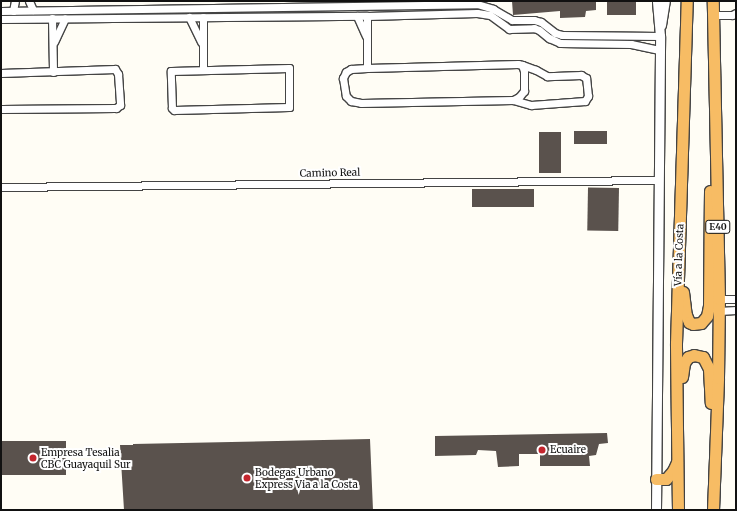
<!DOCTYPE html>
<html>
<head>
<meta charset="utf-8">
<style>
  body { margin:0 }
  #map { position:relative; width:737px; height:511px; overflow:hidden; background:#fffdf5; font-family:Merriweather,serif }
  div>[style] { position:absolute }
  .building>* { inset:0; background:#5a524d; transform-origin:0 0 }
  .roads { filter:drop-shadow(1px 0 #444) drop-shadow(-1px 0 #444) drop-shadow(0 1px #444) drop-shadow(0 -1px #444) }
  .minor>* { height:7px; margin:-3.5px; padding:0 3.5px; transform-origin:3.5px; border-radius:3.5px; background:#fff }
  .tertiary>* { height:9px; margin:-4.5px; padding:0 4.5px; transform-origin:4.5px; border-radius:4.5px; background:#fff }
  .trunk>* { height:11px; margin:-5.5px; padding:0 5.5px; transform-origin:5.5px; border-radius:5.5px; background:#f7bc64 }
  .dots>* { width:11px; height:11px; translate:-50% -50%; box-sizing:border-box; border:2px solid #fff; border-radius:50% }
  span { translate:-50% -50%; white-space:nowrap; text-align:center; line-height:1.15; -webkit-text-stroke:4px #fff; paint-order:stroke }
  .shield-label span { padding:1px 3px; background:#fff; border:1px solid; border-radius:3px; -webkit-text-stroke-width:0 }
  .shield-label { font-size:9px; color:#111; font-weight:700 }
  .street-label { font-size:10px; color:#111 }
  .poi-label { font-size:10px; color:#111 }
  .left { translate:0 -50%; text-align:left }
  .frame { position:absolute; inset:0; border:2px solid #111; pointer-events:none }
</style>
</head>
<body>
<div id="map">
  <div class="building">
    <i style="clip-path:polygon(512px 1px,596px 1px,596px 10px,586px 11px,585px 17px,560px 18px,560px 11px,513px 15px)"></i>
    <i style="left:607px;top:1px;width:29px;height:14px"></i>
    <i style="left:574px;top:131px;width:33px;height:13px"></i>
    <i style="left:539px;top:132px;width:22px;height:41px"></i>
    <i style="left:619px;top:188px;width:43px;height:31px;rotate:91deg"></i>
    <i style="left:472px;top:189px;width:62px;height:18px"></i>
    <i style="clip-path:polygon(607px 433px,608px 443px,599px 444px,596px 455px,589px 456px,590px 466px,540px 466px,540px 454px,519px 454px,519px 466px,498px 467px,496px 451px,478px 450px,476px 455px,435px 456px,435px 436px)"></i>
    <i style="clip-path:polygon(370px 439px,373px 510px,124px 510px,120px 445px,133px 445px,133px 444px)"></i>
    <i style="left:1px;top:441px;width:65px;height:34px"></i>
  </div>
  <div class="roads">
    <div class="minor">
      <i style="left:29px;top:1px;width:10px;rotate:66deg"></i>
      <i style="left:1px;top:11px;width:476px;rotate:-0.8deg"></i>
      <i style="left:477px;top:4px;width:17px;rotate:17deg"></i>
      <i style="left:493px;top:9px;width:22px;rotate:30deg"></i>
      <i style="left:512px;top:20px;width:22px"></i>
      <i style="left:534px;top:20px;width:7px;rotate:16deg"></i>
      <i style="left:541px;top:22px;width:18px;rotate:38deg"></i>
      <i style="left:555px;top:33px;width:7px;rotate:16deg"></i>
      <i style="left:562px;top:35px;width:98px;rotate:0.6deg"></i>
      <i style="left:13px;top:11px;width:10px;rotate:-79deg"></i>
      <i style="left:714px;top:15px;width:18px"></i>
      <i style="left:732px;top:15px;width:4px;rotate:-27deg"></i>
      <i style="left:357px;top:16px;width:22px;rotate:66deg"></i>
      <i style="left:367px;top:16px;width:52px;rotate:90deg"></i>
      <i style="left:189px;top:17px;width:28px;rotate:64deg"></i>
      <i style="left:203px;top:17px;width:53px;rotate:90deg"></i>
      <i style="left:52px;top:18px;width:54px;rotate:88.9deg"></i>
      <i style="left:1px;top:19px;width:366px;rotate:-0.5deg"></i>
      <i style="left:367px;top:16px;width:110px;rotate:-1.6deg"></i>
      <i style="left:477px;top:13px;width:13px;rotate:9deg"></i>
      <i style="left:490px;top:15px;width:24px;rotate:36deg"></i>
      <i style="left:509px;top:29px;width:25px;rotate:-2deg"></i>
      <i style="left:534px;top:28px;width:5px;rotate:22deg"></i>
      <i style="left:539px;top:30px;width:13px;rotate:39deg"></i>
      <i style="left:549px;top:38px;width:12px;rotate:24deg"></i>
      <i style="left:560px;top:43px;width:71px;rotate:0.8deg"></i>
      <i style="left:631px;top:44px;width:30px;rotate:12deg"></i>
      <i style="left:54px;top:42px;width:26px;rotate:-65deg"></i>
      <i style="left:289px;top:68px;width:39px;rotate:90deg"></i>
      <i style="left:289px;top:107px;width:115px;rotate:178.5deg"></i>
      <i style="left:174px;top:110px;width:3px;rotate:-135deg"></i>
      <i style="left:172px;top:108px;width:37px;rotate:-92deg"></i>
      <i style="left:171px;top:71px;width:118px;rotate:-1.5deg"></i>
      <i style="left:1px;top:73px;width:114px;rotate:-2deg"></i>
      <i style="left:115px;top:69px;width:6px;rotate:59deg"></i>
      <i style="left:118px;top:74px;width:31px;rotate:86deg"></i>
      <i style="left:120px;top:105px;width:5px;rotate:143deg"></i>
      <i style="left:116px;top:108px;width:115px;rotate:179.5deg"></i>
      <i style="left:513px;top:100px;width:19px;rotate:16deg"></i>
      <i style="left:531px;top:105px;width:54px;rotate:-4.2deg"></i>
      <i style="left:585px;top:101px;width:6px;rotate:-59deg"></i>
      <i style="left:588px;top:96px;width:18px;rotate:-96deg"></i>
      <i style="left:586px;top:78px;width:6px;rotate:-149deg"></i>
      <i style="left:581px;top:75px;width:34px;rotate:178deg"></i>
      <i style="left:547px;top:76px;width:13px;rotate:-151deg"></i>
      <i style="left:536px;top:70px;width:15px;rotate:-160deg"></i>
      <i style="left:522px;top:65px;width:4px;rotate:-166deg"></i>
      <i style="left:518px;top:64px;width:151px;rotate:178.5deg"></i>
      <i style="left:367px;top:68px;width:16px;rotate:176deg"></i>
      <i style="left:351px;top:69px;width:6px;rotate:149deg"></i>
      <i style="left:346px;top:72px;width:7px;rotate:117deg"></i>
      <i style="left:343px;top:78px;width:18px;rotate:81deg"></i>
      <i style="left:346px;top:96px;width:7px;rotate:45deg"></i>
      <i style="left:351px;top:101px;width:10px;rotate:11deg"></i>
      <i style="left:361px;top:103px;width:152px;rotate:-1.1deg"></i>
      <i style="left:513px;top:100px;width:7px;rotate:-27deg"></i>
      <i style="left:519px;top:97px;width:8px;rotate:-50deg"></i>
      <i style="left:524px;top:91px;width:20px;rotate:-90deg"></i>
      <i style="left:524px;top:71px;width:6px;rotate:-108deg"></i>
      <i style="left:1px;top:187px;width:658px;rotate:-0.61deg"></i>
      <i style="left:719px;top:299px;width:17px"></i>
      <i style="left:719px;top:311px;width:17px;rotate:-3deg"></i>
    </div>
    <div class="tertiary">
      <i style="left:661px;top:25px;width:24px;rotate:-81deg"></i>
      <i style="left:656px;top:510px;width:474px;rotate:-89.5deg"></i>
      <i style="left:660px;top:36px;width:35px;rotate:-95deg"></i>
    </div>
    <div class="trunk">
      <i style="left:683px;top:292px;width:23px;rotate:83deg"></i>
      <i style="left:686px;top:315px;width:8px;rotate:67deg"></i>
      <i style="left:689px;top:322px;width:4px;rotate:27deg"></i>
      <i style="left:693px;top:324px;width:8px;rotate:-7deg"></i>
      <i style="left:701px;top:323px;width:9px;rotate:-49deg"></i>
      <i style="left:707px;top:316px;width:10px;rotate:-79deg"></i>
      <i style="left:709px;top:306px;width:115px;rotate:-89.5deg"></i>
      <i style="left:682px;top:377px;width:14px;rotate:-82deg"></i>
      <i style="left:684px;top:363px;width:7px;rotate:-56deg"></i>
      <i style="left:688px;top:357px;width:6px;rotate:-18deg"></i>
      <i style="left:694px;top:355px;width:9px;rotate:13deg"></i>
      <i style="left:703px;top:357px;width:13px;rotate:63deg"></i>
      <i style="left:709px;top:369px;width:34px;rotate:87deg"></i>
      <i style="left:656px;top:479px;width:10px"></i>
      <i style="left:666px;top:479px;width:11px;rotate:-49deg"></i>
      <i style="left:673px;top:471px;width:10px;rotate:-66deg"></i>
      <i style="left:678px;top:510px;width:167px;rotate:-90.7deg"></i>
      <i style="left:676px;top:343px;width:342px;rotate:-88.2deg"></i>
      <i style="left:713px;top:510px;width:132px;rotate:-87.8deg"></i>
      <i style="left:718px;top:378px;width:79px;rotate:-89.3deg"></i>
      <i style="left:719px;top:299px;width:298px;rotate:-91.2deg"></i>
    </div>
  </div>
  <div class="dots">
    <i style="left:542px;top:450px;background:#c4262e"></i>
    <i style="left:33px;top:458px;background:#c4262e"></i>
    <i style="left:247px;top:478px;background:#c4262e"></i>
  </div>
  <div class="shield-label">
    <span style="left:718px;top:227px">E40</span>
  </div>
  <div class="street-label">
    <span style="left:330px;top:173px;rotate:-1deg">Camino Real</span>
    <span style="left:679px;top:255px;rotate:-88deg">Vía a la Costa</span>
  </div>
  <div class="poi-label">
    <span class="left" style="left:550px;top:450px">Ecuaire</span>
    <span class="left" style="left:41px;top:458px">Empresa Tesalia<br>CBC Guayaquil Sur</span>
    <span class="left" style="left:255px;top:478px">Bodegas Urbano<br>Express Via a la Costa</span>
  </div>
  <div class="frame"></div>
</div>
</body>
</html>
